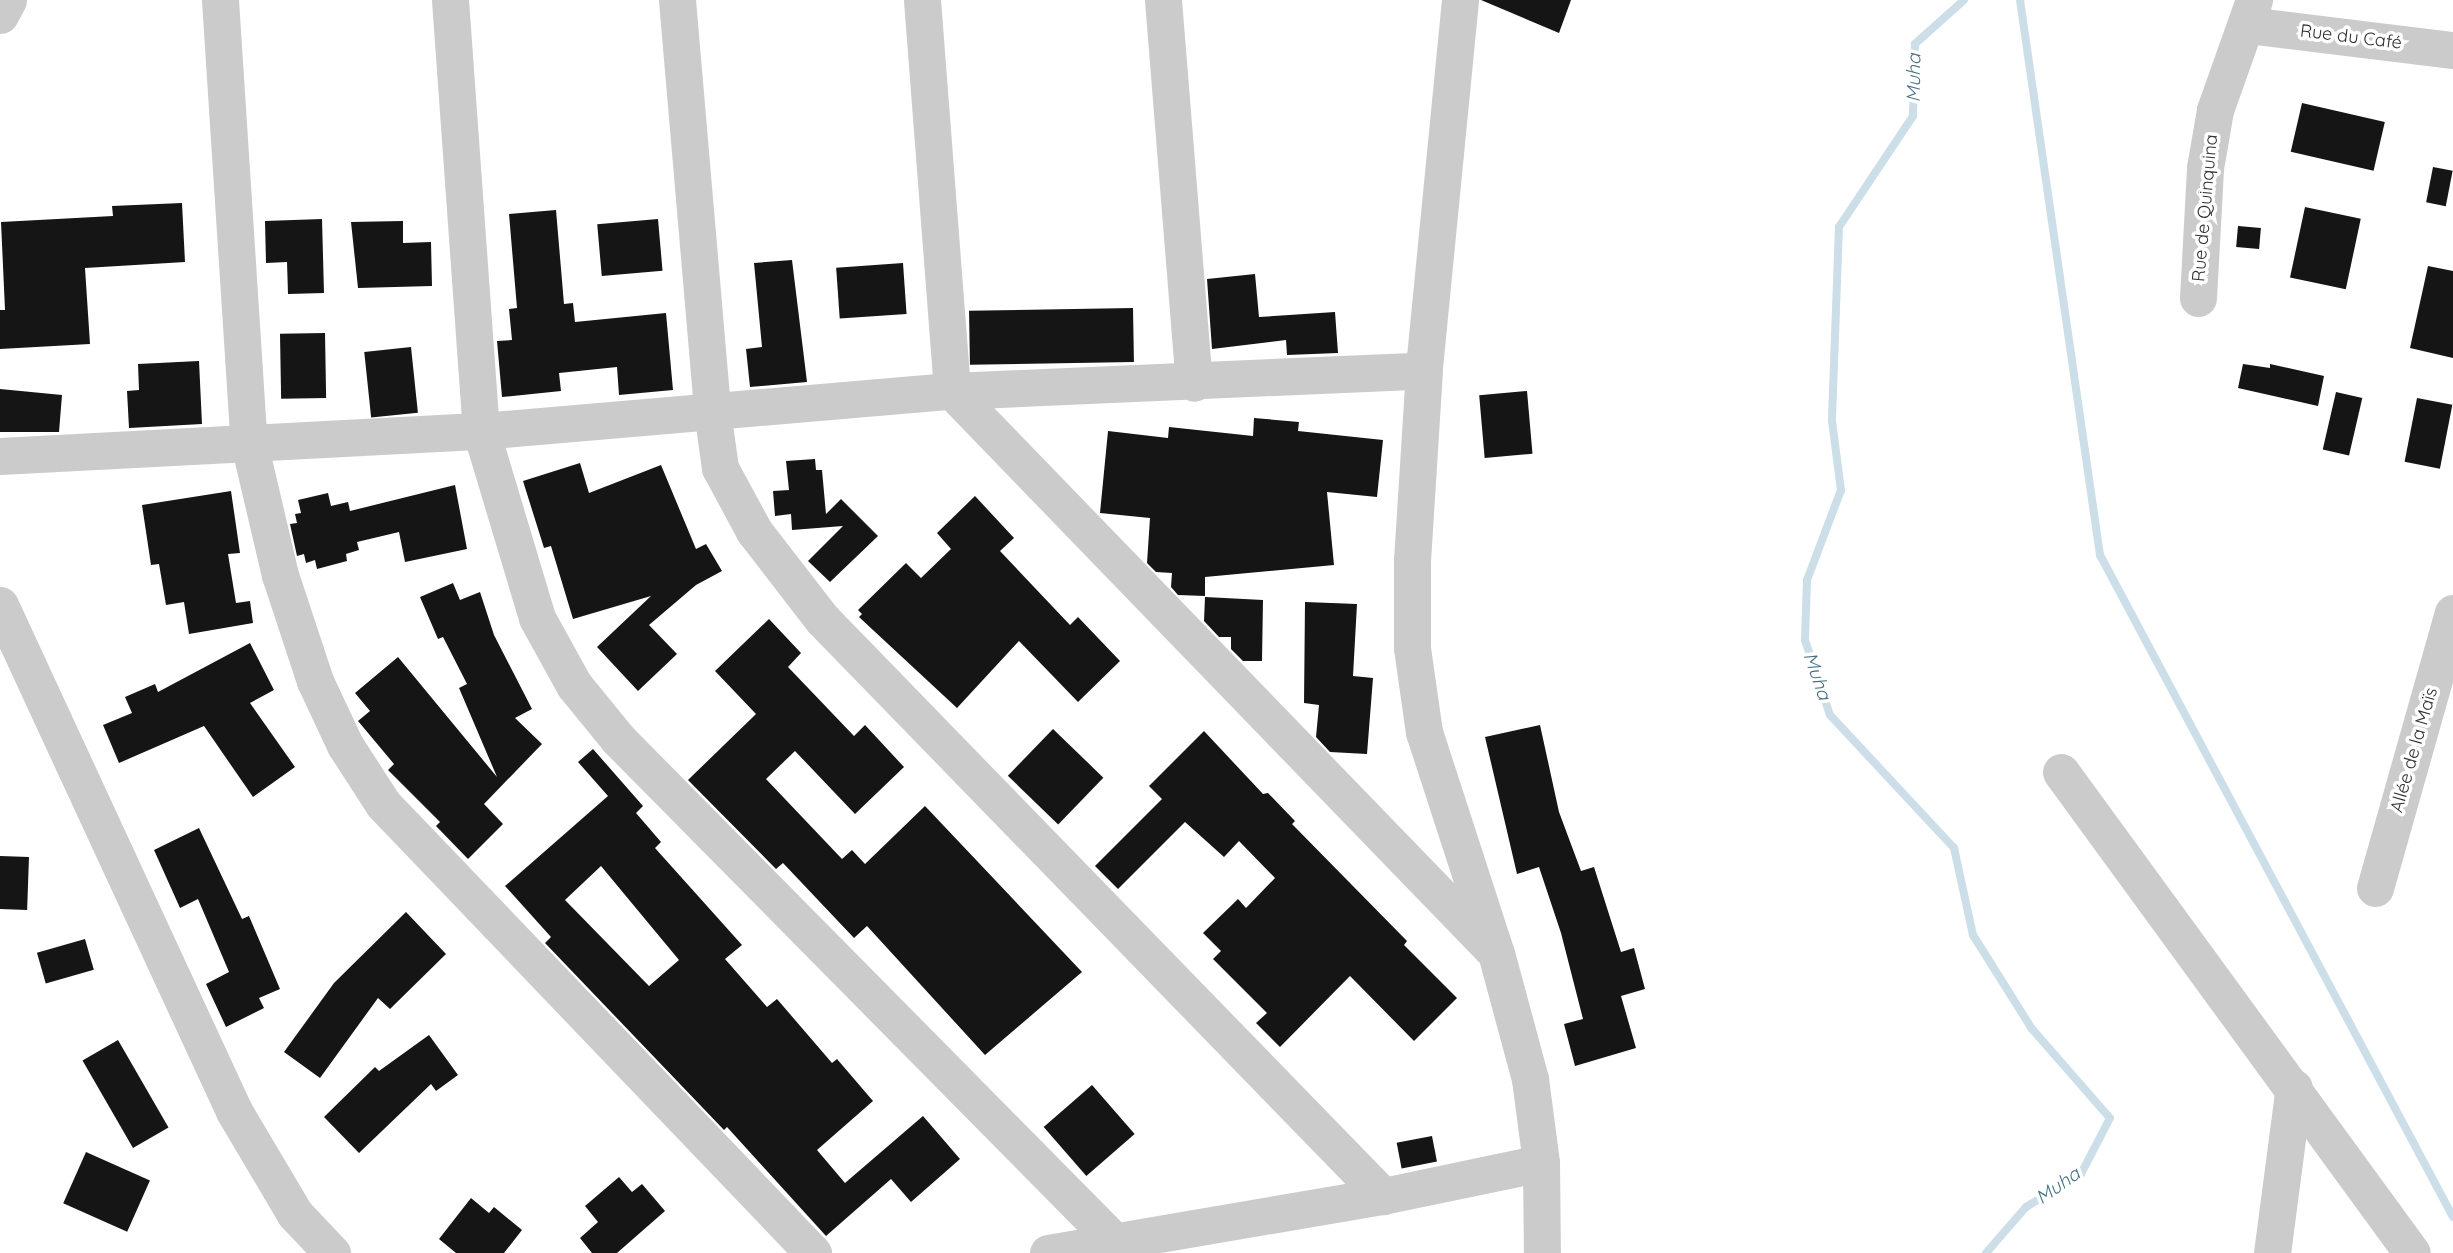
<!DOCTYPE html>
<html>
<head>
<meta charset="utf-8">
<style>
  body { margin:0 }
  #map { position:relative; width:2453px; height:1253px; overflow:hidden; background:#fff; font-family:Quicksand,sans-serif }
  div>[style] { position:absolute }
  .stream>* { height:8px; margin:-4px; padding:0 4px; transform-origin:4px; border-radius:4px; background:#ccdee7 }
  .building>* { inset:0; background:#151515; transform-origin:0 0 }
  .minor>* { height:37px; margin:-18.5px; padding:0 18.5px; transform-origin:18.5px; border-radius:18.5px; background:#cbcbcb }
  span { translate:-50% -50%; white-space:nowrap; text-align:center; line-height:1.15; -webkit-text-stroke:7px #fff; paint-order:stroke }
  .street-label { font-size:18px; color:#2e2e2e }
  .water-label { font-size:19px; color:#467286; font-style:italic }
</style>
</head>
<body>
<div id="map">
  <div class="stream">
    <i style="left:1964px;top:0;width:66px;rotate:138.1deg"></i>
    <i style="left:1915px;top:44px;width:72px;rotate:91.6deg"></i>
    <i style="left:1913px;top:116px;width:133px;rotate:123.7deg"></i>
    <i style="left:1839px;top:227px;width:194px;rotate:92.1deg"></i>
    <i style="left:1832px;top:421px;width:70px;rotate:82.6deg"></i>
    <i style="left:1841px;top:490px;width:96px;rotate:110.7deg"></i>
    <i style="left:1807px;top:580px;width:60px;rotate:91.9deg"></i>
    <i style="left:1805px;top:640px;width:79px;rotate:71.6deg"></i>
    <i style="left:1830px;top:715px;width:182px;rotate:47deg"></i>
    <i style="left:1954px;top:848px;width:89px;rotate:77.7deg"></i>
    <i style="left:1973px;top:935px;width:111px;rotate:57.9deg"></i>
    <i style="left:2032px;top:1029px;width:118px;rotate:48.8deg"></i>
    <i style="left:2110px;top:1118px;width:63px;rotate:117.4deg"></i>
    <i style="left:2081px;top:1174px;width:64px;rotate:149deg"></i>
    <i style="left:2026px;top:1207px;width:61px;rotate:131deg"></i>
    <i style="left:2020px;top:0;width:561px;rotate:81.8deg"></i>
    <i style="left:2100px;top:555px;width:750px;rotate:61.93deg"></i>
  </div>
  <div class="building">
    <i style="clip-path:polygon(1481px 0,1571px 0,1559px 33px)"></i>
    <i style="left:2302px;top:103px;width:85px;height:50px;rotate:13deg"></i>
    <i style="left:2433px;top:167px;width:20px;height:36px;rotate:11deg"></i>
    <i style="clip-path:polygon(182px 203px,185px 262px,85px 268px,90px 344px,0 349px,0 310px,5px 310px,1px 222px,113px 216px,112px 206px)"></i>
    <i style="left:2305px;top:207px;width:57px;height:72px;rotate:12deg"></i>
    <i style="clip-path:polygon(556px 210px,564px 304px,573px 303px,575px 322px,666px 313px,673px 390px,619px 395px,617px 367px,559px 373px,561px 391px,502px 397px,497px 341px,512px 340px,509px 309px,517px 308px,509px 214px)"></i>
    <i style="clip-path:polygon(322px 219px,324px 293px,288px 294px,287px 262px,266px 263px,265px 221px)"></i>
    <i style="left:658px;top:219px;width:52px;height:61px;rotate:85deg"></i>
    <i style="clip-path:polygon(403px 221px,403px 243px,431px 242px,432px 286px,358px 288px,351px 222px)"></i>
    <i style="left:2238px;top:226px;width:23px;height:21px;rotate:5deg"></i>
    <i style="clip-path:polygon(792px 260px,807px 382px,750px 387px,746px 349px,762px 347px,754px 263px)"></i>
    <i style="left:903px;top:263px;width:51px;height:67px;rotate:86deg"></i>
    <i style="clip-path:polygon(2428px 266px,2453px 271px,2453px 358px,2410px 348px)"></i>
    <i style="clip-path:polygon(1255px 274px,1259px 317px,1335px 312px,1338px 353px,1287px 355px,1286px 340px,1212px 349px,1207px 279px)"></i>
    <i style="left:1133px;top:308px;width:54px;height:164px;rotate:89deg"></i>
    <i style="left:325px;top:333px;width:65px;height:45px;rotate:89deg"></i>
    <i style="left:411px;top:347px;width:66px;height:47px;rotate:84deg"></i>
    <i style="clip-path:polygon(199px 361px,202px 424px,129px 428px,127px 391px,139px 390px,138px 364px)"></i>
    <i style="clip-path:polygon(2243px 364px,2270px 368px,2270px 364px,2324px 376px,2318px 406px,2238px 388px)"></i>
    <i style="clip-path:polygon(0 389px,62px 395px,59px 432px,0 432px)"></i>
    <i style="left:1527px;top:391px;width:63px;height:48px;rotate:85deg"></i>
    <i style="left:2336px;top:392px;width:27px;height:59px;rotate:13deg"></i>
    <i style="left:2417px;top:398px;width:36px;height:65px;rotate:11deg"></i>
    <i style="clip-path:polygon(1254px 418px,1299px 422px,1298px 431px,1383px 440px,1377px 497px,1327px 492px,1334px 565px,1205px 577px,1205px 596px,1178px 595px,1171px 587px,1172px 573px,1156px 572px,1147px 563px,1150px 518px,1100px 513px,1108px 431px,1168px 438px,1169px 427px,1253px 436px)"></i>
    <i style="clip-path:polygon(815px 459px,816px 470px,822px 470px,826px 514px,841px 499px,878px 536px,830px 582px,808px 561px,843px 526px,792px 530px,791px 514px,775px 516px,773px 491px,789px 490px,786px 461px)"></i>
    <i style="clip-path:polygon(580px 463px,589px 493px,661px 465px,696px 549px,706px 544px,722px 571px,696px 585px,649px 625px,677px 654px,638px 691px,597px 647px,651px 596px,573px 619px,551px 546px,544px 548px,523px 481px)"></i>
    <i style="clip-path:polygon(455px 485px,467px 549px,405px 562px,399px 532px,357px 542px,359px 550px,346px 554px,347px 561px,317px 569px,315px 560px,306px 563px,304px 554px,297px 556px,290px 524px,297px 523px,295px 514px,301px 513px,298px 500px,328px 493px,331px 506px,348px 502px,350px 511px)"></i>
    <i style="clip-path:polygon(231px 491px,240px 553px,228px 554px,236px 603px,250px 601px,253px 623px,189px 634px,184px 602px,166px 605px,159px 564px,151px 565px,142px 505px)"></i>
    <i style="clip-path:polygon(975px 496px,1014px 538px,1000px 551px,1070px 625px,1078px 617px,1120px 661px,1078px 702px,1019px 641px,957px 708px,859px 617px,862px 614px,858px 610px,906px 563px,921px 578px,951px 549px,937px 533px)"></i>
    <i style="clip-path:polygon(453px 583px,460px 600px,480px 592px,494px 635px,532px 709px,515px 718px,542px 744px,484px 804px,503px 824px,468px 859px,436px 826px,440px 822px,388px 770px,394px 764px,358px 721px,370px 711px,355px 693px,398px 657px,497px 777px,459px 688px,467px 684px,443px 637px,438px 639px,420px 597px)"></i>
    <i style="clip-path:polygon(1205px 597px,1263px 600px,1262px 661px,1243px 661px,1231px 649px,1231px 637px,1219px 637px,1204px 621px)"></i>
    <i style="clip-path:polygon(1305px 602px,1357px 604px,1353px 676px,1373px 678px,1367px 754px,1330px 752px,1316px 737px,1319px 705px,1304px 703px)"></i>
    <i style="clip-path:polygon(769px 619px,801px 653px,788px 667px,854px 736px,865px 725px,904px 767px,855px 814px,795px 751px,766px 779px,842px 859px,852px 850px,865px 864px,925px 806px,1082px 972px,985px 1055px,867px 926px,854px 938px,783px 863px,776px 869px,688px 780px,756px 714px,715px 671px)"></i>
    <i style="clip-path:polygon(250px 643px,274px 690px,250px 703px,295px 767px,253px 797px,204px 726px,119px 763px,103px 725px,132px 713px,125px 697px,155px 684px,158px 692px)"></i>
    <i style="clip-path:polygon(1540px 725px,1559px 812px,1581px 871px,1594px 867px,1621px 952px,1634px 948px,1645px 989px,1621px 996px,1636px 1048px,1575px 1066px,1564px 1024px,1583px 1019px,1561px 933px,1539px 867px,1517px 874px,1485px 737px)"></i>
    <i style="left:1053px;top:729px;width:70px;height:65px;rotate:44deg"></i>
    <i style="clip-path:polygon(1204px 731px,1263px 794px,1268px 793px,1295px 821px,1292px 824px,1407px 941px,1404px 945px,1457px 998px,1414px 1041px,1350px 976px,1280px 1047px,1256px 1023px,1267px 1013px,1213px 959px,1221px 951px,1203px 933px,1238px 899px,1246px 908px,1275px 878px,1239px 841px,1224px 857px,1185px 822px,1118px 889px,1095px 866px,1162px 799px,1149px 786px)"></i>
    <i style="clip-path:polygon(evenodd,593px 749px,643px 806px,636px 813px,661px 842px,655px 848px,742px 945px,725px 959px,767px 1007px,777px 999px,832px 1063px,837px 1059px,873px 1101px,817px 1150px,845px 1183px,923px 1116px,960px 1159px,911px 1202px,891px 1179px,826px 1236px,727px 1127px,724px 1130px,545px 943px,551px 937px,505px 886px,608px 796px,578px 762px,593px 749px,601px 866px,679px 960px,649px 986px,565px 900px,601px 866px)"></i>
    <i style="clip-path:polygon(199px 828px,242px 919px,249px 916px,280px 989px,259px 998px,264px 1008px,226px 1027px,206px 984px,229px 972px,198px 899px,180px 908px,154px 850px)"></i>
    <i style="left:0;top:856px;width:29px;height:53px;rotate:2deg"></i>
    <i style="clip-path:polygon(406px 912px,446px 954px,390px 1009px,378px 998px,320px 1078px,284px 1052px,334px 983px)"></i>
    <i style="left:85px;top:939px;width:32px;height:50px;rotate:74deg"></i>
    <i style="clip-path:polygon(429px 1035px,458px 1075px,436px 1091px,431px 1084px,359px 1153px,324px 1117px,375px 1067px,379px 1071px)"></i>
    <i style="left:118px;top:1040px;width:101px;height:41px;rotate:60deg"></i>
    <i style="left:1092px;top:1085px;width:65px;height:64px;rotate:49deg"></i>
    <i style="left:1432px;top:1136px;width:26px;height:36px;rotate:79deg"></i>
    <i style="left:86px;top:1152px;width:70px;height:56px;rotate:24deg"></i>
    <i style="clip-path:polygon(619px 1177px,632px 1192px,642px 1184px,665px 1211px,617px 1253px,592px 1253px,580px 1238px,598px 1222px,585px 1206px)"></i>
    <i style="clip-path:polygon(471px 1198px,489px 1213px,494px 1207px,522px 1230px,504px 1253px,456px 1253px,439px 1239px)"></i>
  </div>
  <div class="minor">
    <i style="left:220px;top:0;width:444px;rotate:86.3deg"></i>
    <i style="left:249px;top:443px;width:136px;rotate:76.8deg"></i>
    <i style="left:280px;top:575px;width:112px;rotate:71.7deg"></i>
    <i style="left:315px;top:681px;width:71px;rotate:64.9deg"></i>
    <i style="left:345px;top:745px;width:70px;rotate:57.2deg"></i>
    <i style="left:383px;top:804px;width:622px;rotate:46.24deg"></i>
    <i style="left:450px;top:0;width:432px;rotate:85.9deg"></i>
    <i style="left:481px;top:431px;width:195px;rotate:73.3deg"></i>
    <i style="left:537px;top:618px;width:77px;rotate:61.1deg"></i>
    <i style="left:574px;top:685px;width:70px;rotate:50.8deg"></i>
    <i style="left:618px;top:739px;width:710px;rotate:45.34deg"></i>
    <i style="left:677px;top:0;width:412px;rotate:85.1deg"></i>
    <i style="left:712px;top:411px;width:58px;rotate:82deg"></i>
    <i style="left:720px;top:468px;width:72px;rotate:61.6deg"></i>
    <i style="left:754px;top:531px;width:111px;rotate:52.3deg"></i>
    <i style="left:822px;top:619px;width:805px;rotate:45.81deg"></i>
    <i style="left:922px;top:0;width:392px;rotate:85.6deg"></i>
    <i style="left:952px;top:391px;width:775px;rotate:45.94deg"></i>
    <i style="left:1163px;top:0;width:384px;rotate:85.4deg"></i>
    <i style="left:1460px;top:0;width:372px;rotate:95.6deg"></i>
    <i style="left:1424px;top:370px;width:189px;rotate:93.6deg"></i>
    <i style="left:1412px;top:559px;width:89px;rotate:90deg"></i>
    <i style="left:1412px;top:648px;width:85px;rotate:81.9deg"></i>
    <i style="left:1424px;top:732px;width:232px;rotate:72deg"></i>
    <i style="left:1496px;top:953px;width:131px;rotate:74.9deg"></i>
    <i style="left:1530px;top:1079px;width:85px;rotate:82.5deg"></i>
    <i style="left:1541px;top:1163px;width:90px;rotate:89.4deg"></i>
    <i style="left:0;top:15px;width:17px;rotate:-62deg"></i>
    <i style="left:2248px;top:25px;width:207px;rotate:7deg"></i>
    <i style="left:2198px;top:298px;width:130px;rotate:-86.9deg"></i>
    <i style="left:2205px;top:168px;width:59px;rotate:-80.2deg"></i>
    <i style="left:2215px;top:110px;width:117px;rotate:-70.5deg"></i>
    <i style="left:0;top:456px;width:482px;rotate:-3deg"></i>
    <i style="left:481px;top:431px;width:473px;rotate:-4.9deg"></i>
    <i style="left:952px;top:391px;width:472px;rotate:-2.5deg"></i>
    <i style="left:0;top:605px;width:557px;rotate:65.18deg"></i>
    <i style="left:234px;top:1111px;width:120px;rotate:59.4deg"></i>
    <i style="left:295px;top:1214px;width:54px;rotate:46.5deg"></i>
    <i style="left:2061px;top:772px;width:595px;rotate:53.88deg"></i>
    <i style="left:2375px;top:888px;width:286px;rotate:-74.2deg"></i>
    <i style="left:1048px;top:1253px;width:340px;rotate:-9.7deg"></i>
    <i style="left:1383px;top:1196px;width:161px;rotate:-11.8deg"></i>
    <i style="left:2272px;top:1253px;width:167px;rotate:-82.5deg"></i>
  </div>
  <div class="street-label">
    <span style="left:2351px;top:37px;rotate:7deg">Rue du Café</span>
    <span style="left:2205px;top:208px;rotate:-85deg">Rue de Quinquina</span>
    <span style="left:2414px;top:750px;rotate:-74deg">Allée de la Maïs</span>
  </div>
  <div class="water-label">
    <span style="left:1914px;top:78px;rotate:-89deg">Muha</span>
    <span style="left:1817px;top:676px;rotate:71deg">Muha</span>
    <span style="left:2058px;top:1186px;rotate:-35deg">Muha</span>
  </div>
</div>
</body>
</html>
